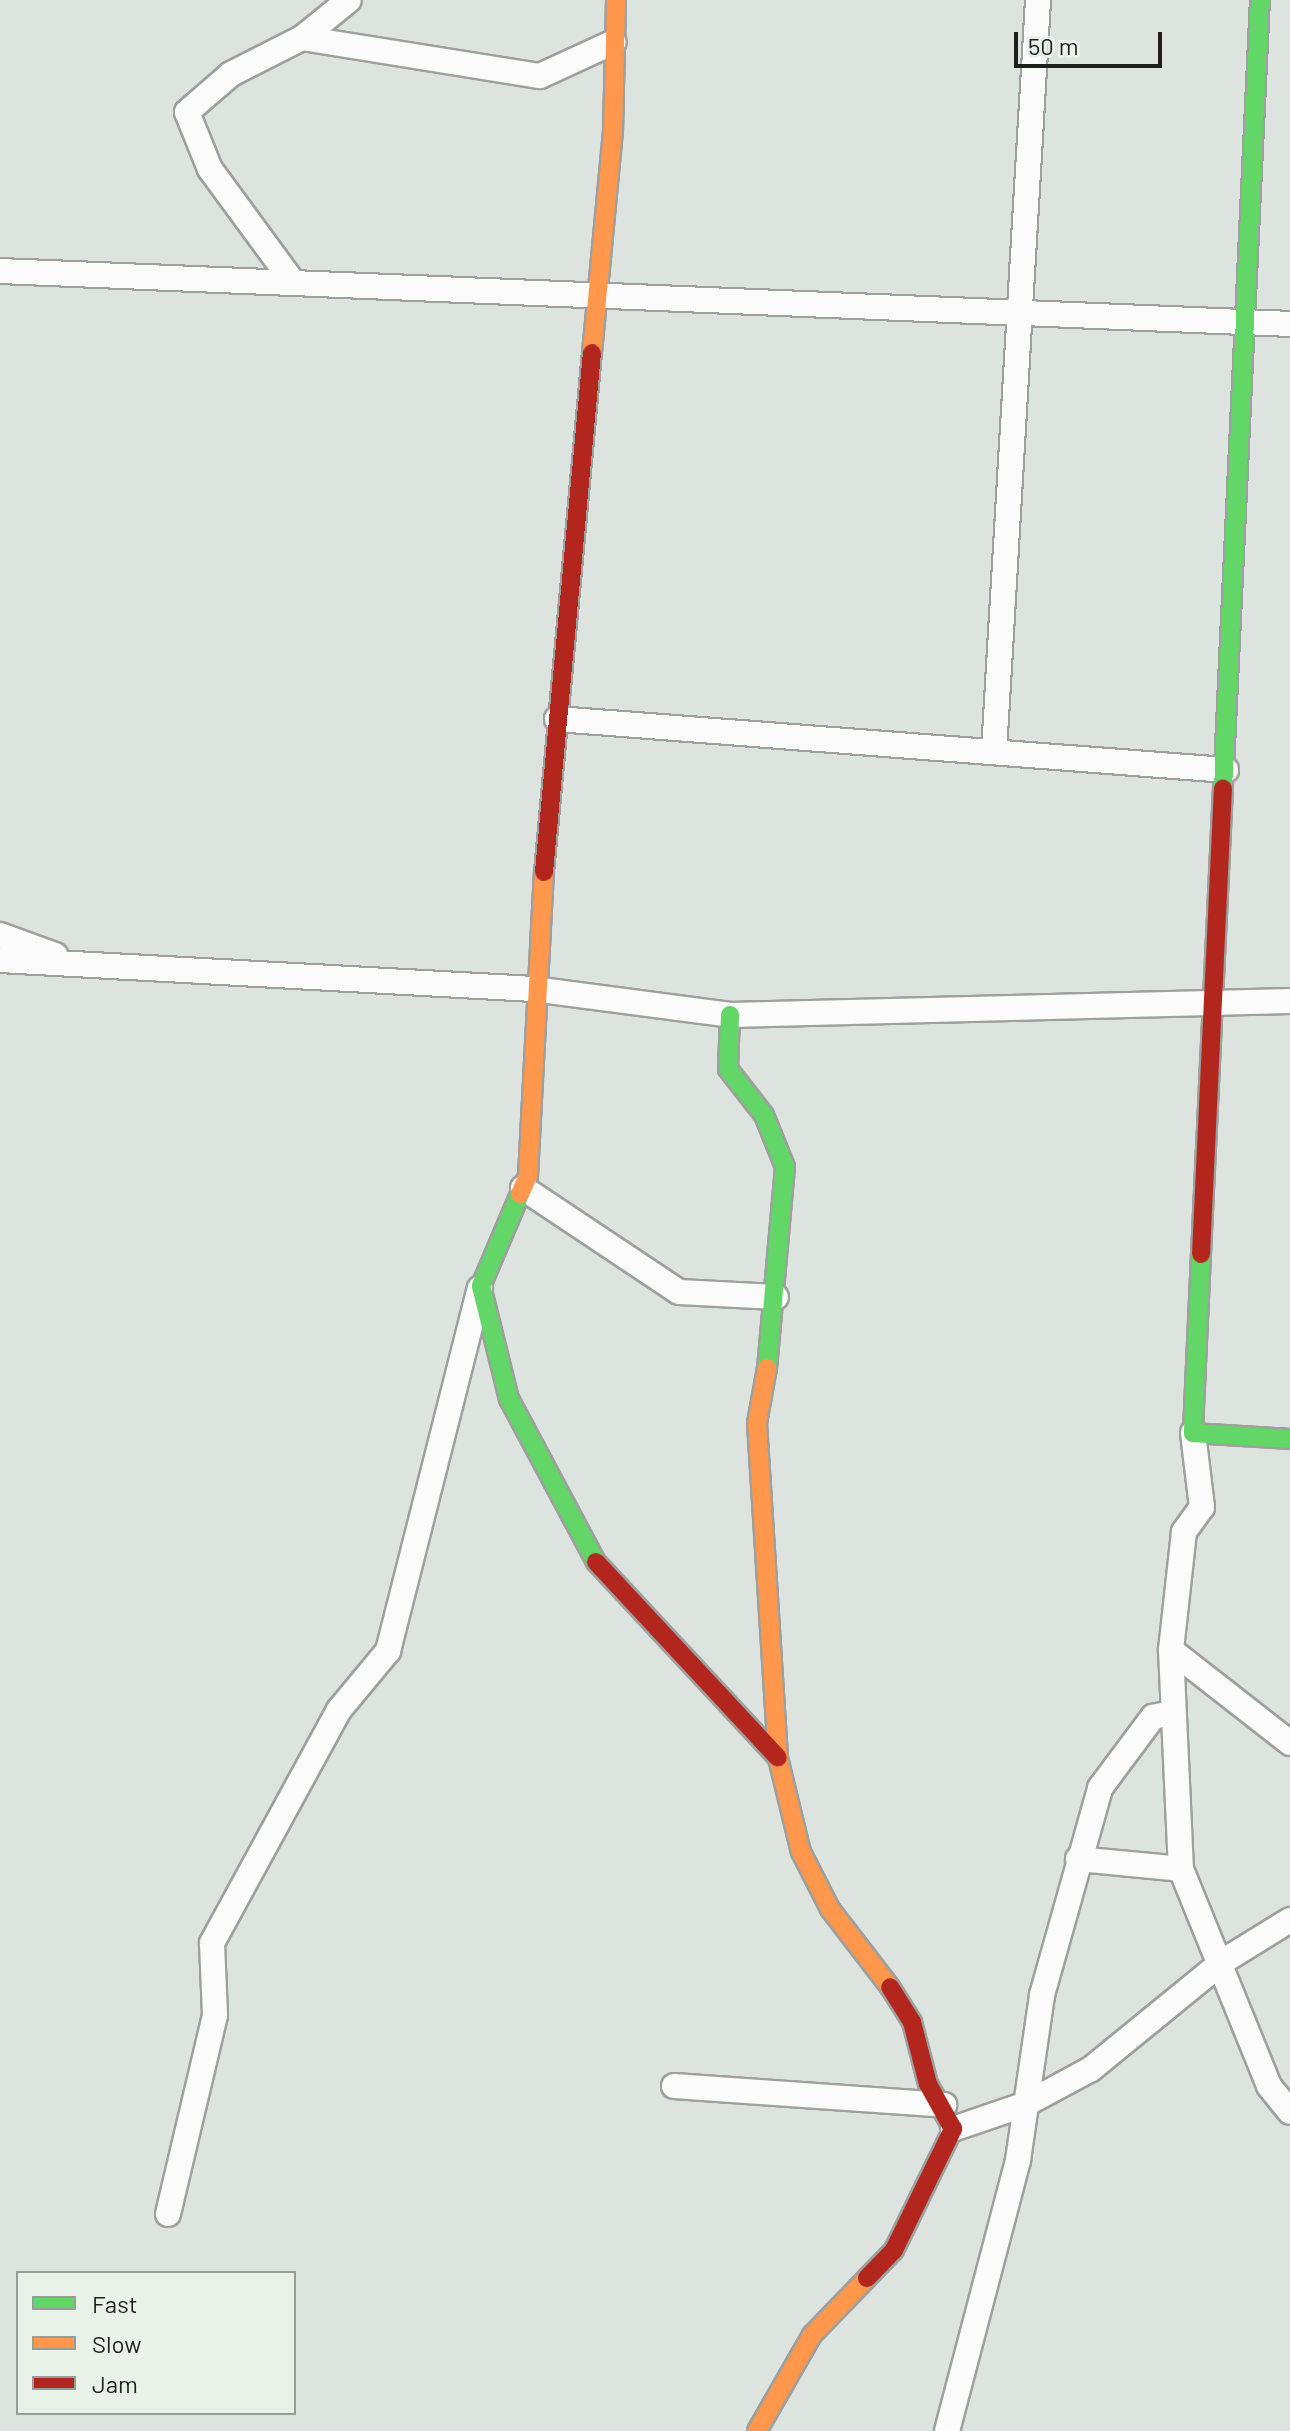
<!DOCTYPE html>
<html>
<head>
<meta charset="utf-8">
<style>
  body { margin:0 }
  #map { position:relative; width:1290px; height:2431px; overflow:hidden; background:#dde3de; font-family:Barlow,sans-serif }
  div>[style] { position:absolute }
  .roads { filter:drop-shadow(2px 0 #9da09d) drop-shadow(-2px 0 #9da09d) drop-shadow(0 2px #9da09d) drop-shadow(0 -2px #9da09d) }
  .street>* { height:24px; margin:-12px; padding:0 12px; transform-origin:12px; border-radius:12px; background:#fafbfa }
  .fast>* { height:18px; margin:-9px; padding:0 9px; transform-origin:9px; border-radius:9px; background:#63d668 }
  .slow>* { height:18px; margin:-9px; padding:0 9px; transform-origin:9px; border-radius:9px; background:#ff974d }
  .jam>* { height:18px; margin:-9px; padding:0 9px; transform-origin:9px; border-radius:9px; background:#b3261e }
  span { translate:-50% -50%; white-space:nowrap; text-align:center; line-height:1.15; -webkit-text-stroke:8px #e9f2e9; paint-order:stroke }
  .legend { position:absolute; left:16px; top:2271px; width:280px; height:144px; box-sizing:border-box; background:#e9f2e9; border:2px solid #979e97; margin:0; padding:10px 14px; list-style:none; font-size:24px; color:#1d201d }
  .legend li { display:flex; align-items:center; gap:16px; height:40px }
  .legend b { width:40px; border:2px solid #979e97 }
  .scale { position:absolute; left:1014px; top:32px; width:148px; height:36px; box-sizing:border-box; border:4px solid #1d201d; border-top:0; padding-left:10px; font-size:24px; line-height:28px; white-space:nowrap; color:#1d201d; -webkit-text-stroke:6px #e9f2e9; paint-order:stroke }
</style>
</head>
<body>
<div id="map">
  <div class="roads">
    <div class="street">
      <i style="left:302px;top:38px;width:241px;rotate:9.1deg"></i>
      <i style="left:540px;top:76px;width:81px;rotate:-24.7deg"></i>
      <i style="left:0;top:271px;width:1291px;rotate:2.35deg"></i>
      <i style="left:290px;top:278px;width:135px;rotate:-126.3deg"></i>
      <i style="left:210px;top:169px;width:61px;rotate:-112deg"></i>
      <i style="left:187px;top:112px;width:58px;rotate:-40.8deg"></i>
      <i style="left:231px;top:74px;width:80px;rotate:-26.9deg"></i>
      <i style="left:302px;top:38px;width:60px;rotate:-39deg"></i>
      <i style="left:557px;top:719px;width:671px;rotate:4.36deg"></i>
      <i style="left:994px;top:752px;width:753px;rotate:-86.65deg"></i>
      <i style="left:0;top:935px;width:59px;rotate:20deg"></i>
      <i style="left:0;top:960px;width:534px;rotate:3.11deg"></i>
      <i style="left:533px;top:989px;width:199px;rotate:7.5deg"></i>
      <i style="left:730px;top:1015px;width:560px;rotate:-1.43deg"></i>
      <i style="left:523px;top:1188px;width:187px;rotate:33.7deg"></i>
      <i style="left:679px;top:1292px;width:97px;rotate:3deg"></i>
      <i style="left:1193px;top:1433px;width:75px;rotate:83.1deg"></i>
      <i style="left:1202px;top:1507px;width:31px;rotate:126deg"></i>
      <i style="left:1184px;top:1532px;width:119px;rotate:96.3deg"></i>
      <i style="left:1171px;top:1650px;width:219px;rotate:87.4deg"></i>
      <i style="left:1181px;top:1869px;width:234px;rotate:67.9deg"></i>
      <i style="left:1269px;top:2086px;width:33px;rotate:51deg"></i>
      <i style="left:1171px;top:1650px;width:151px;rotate:38deg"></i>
      <i style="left:1078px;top:1859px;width:103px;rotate:5.5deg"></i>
      <i style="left:674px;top:2086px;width:271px;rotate:4deg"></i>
      <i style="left:953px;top:2129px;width:77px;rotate:-18.9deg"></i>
      <i style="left:1026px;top:2104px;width:74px;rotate:-28.3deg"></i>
      <i style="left:1091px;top:2069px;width:169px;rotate:-39.2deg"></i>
      <i style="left:1222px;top:1962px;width:80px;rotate:-31.7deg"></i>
      <i style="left:168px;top:2214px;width:204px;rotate:-76.7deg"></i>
      <i style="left:215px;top:2015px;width:72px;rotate:-92.4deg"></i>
      <i style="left:212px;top:1943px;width:265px;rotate:-61.4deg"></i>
      <i style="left:339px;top:1710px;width:77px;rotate:-50.3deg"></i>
      <i style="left:388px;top:1651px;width:374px;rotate:-75.8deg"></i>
      <i style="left:947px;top:2431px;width:280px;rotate:-75.3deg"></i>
      <i style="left:1018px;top:2160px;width:167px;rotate:-81.7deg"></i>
      <i style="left:1042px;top:1995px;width:215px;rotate:-74.3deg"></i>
      <i style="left:1100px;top:1788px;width:89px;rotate:-53.3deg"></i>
      <i style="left:1153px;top:1717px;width:17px;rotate:-13deg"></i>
    </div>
    <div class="fast">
      <i style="left:1223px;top:789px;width:790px;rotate:-87.32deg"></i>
      <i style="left:730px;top:1015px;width:54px;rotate:92.1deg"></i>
      <i style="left:728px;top:1069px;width:58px;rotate:52deg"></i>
      <i style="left:764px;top:1115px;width:56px;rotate:68deg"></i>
      <i style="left:785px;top:1167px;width:202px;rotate:95.1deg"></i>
      <i style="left:520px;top:1194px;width:100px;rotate:113deg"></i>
      <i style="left:481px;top:1286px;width:116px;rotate:76.1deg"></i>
      <i style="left:509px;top:1399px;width:185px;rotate:61.9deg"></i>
      <i style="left:1201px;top:1254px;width:179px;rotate:92.6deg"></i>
      <i style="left:1193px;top:1433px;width:97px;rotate:3.5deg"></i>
    </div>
    <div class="slow">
      <i style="left:592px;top:353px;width:222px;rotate:-84.6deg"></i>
      <i style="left:613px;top:132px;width:132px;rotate:-88.7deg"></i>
      <i style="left:520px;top:1194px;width:20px;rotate:-66deg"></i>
      <i style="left:528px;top:1176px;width:304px;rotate:-87deg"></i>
      <i style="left:767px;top:1368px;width:56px;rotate:100.3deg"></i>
      <i style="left:757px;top:1423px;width:336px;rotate:86.4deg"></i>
      <i style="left:778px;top:1758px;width:97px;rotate:76.3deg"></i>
      <i style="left:801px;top:1852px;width:64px;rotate:63deg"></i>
      <i style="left:830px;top:1909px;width:98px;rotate:52.4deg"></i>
      <i style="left:757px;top:2431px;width:111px;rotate:-60.2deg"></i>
      <i style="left:812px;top:2335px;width:79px;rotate:-46deg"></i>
    </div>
    <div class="jam">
      <i style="left:544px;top:872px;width:521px;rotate:-84.72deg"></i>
      <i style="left:1201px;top:1254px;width:466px;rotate:-87.3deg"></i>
      <i style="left:596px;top:1562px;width:267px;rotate:47.1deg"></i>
      <i style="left:867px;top:2278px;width:39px;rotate:-46deg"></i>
      <i style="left:894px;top:2250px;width:135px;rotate:-64deg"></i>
      <i style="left:953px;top:2129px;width:51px;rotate:-119.1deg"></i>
      <i style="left:928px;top:2084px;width:64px;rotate:-104.5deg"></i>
      <i style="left:912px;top:2022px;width:41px;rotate:-122.2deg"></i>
    </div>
  </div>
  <ul class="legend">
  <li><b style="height:10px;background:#63d668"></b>Fast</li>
  <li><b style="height:10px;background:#ff974d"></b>Slow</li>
  <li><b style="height:10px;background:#b3261e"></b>Jam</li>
  </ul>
  <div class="scale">50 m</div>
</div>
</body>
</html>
